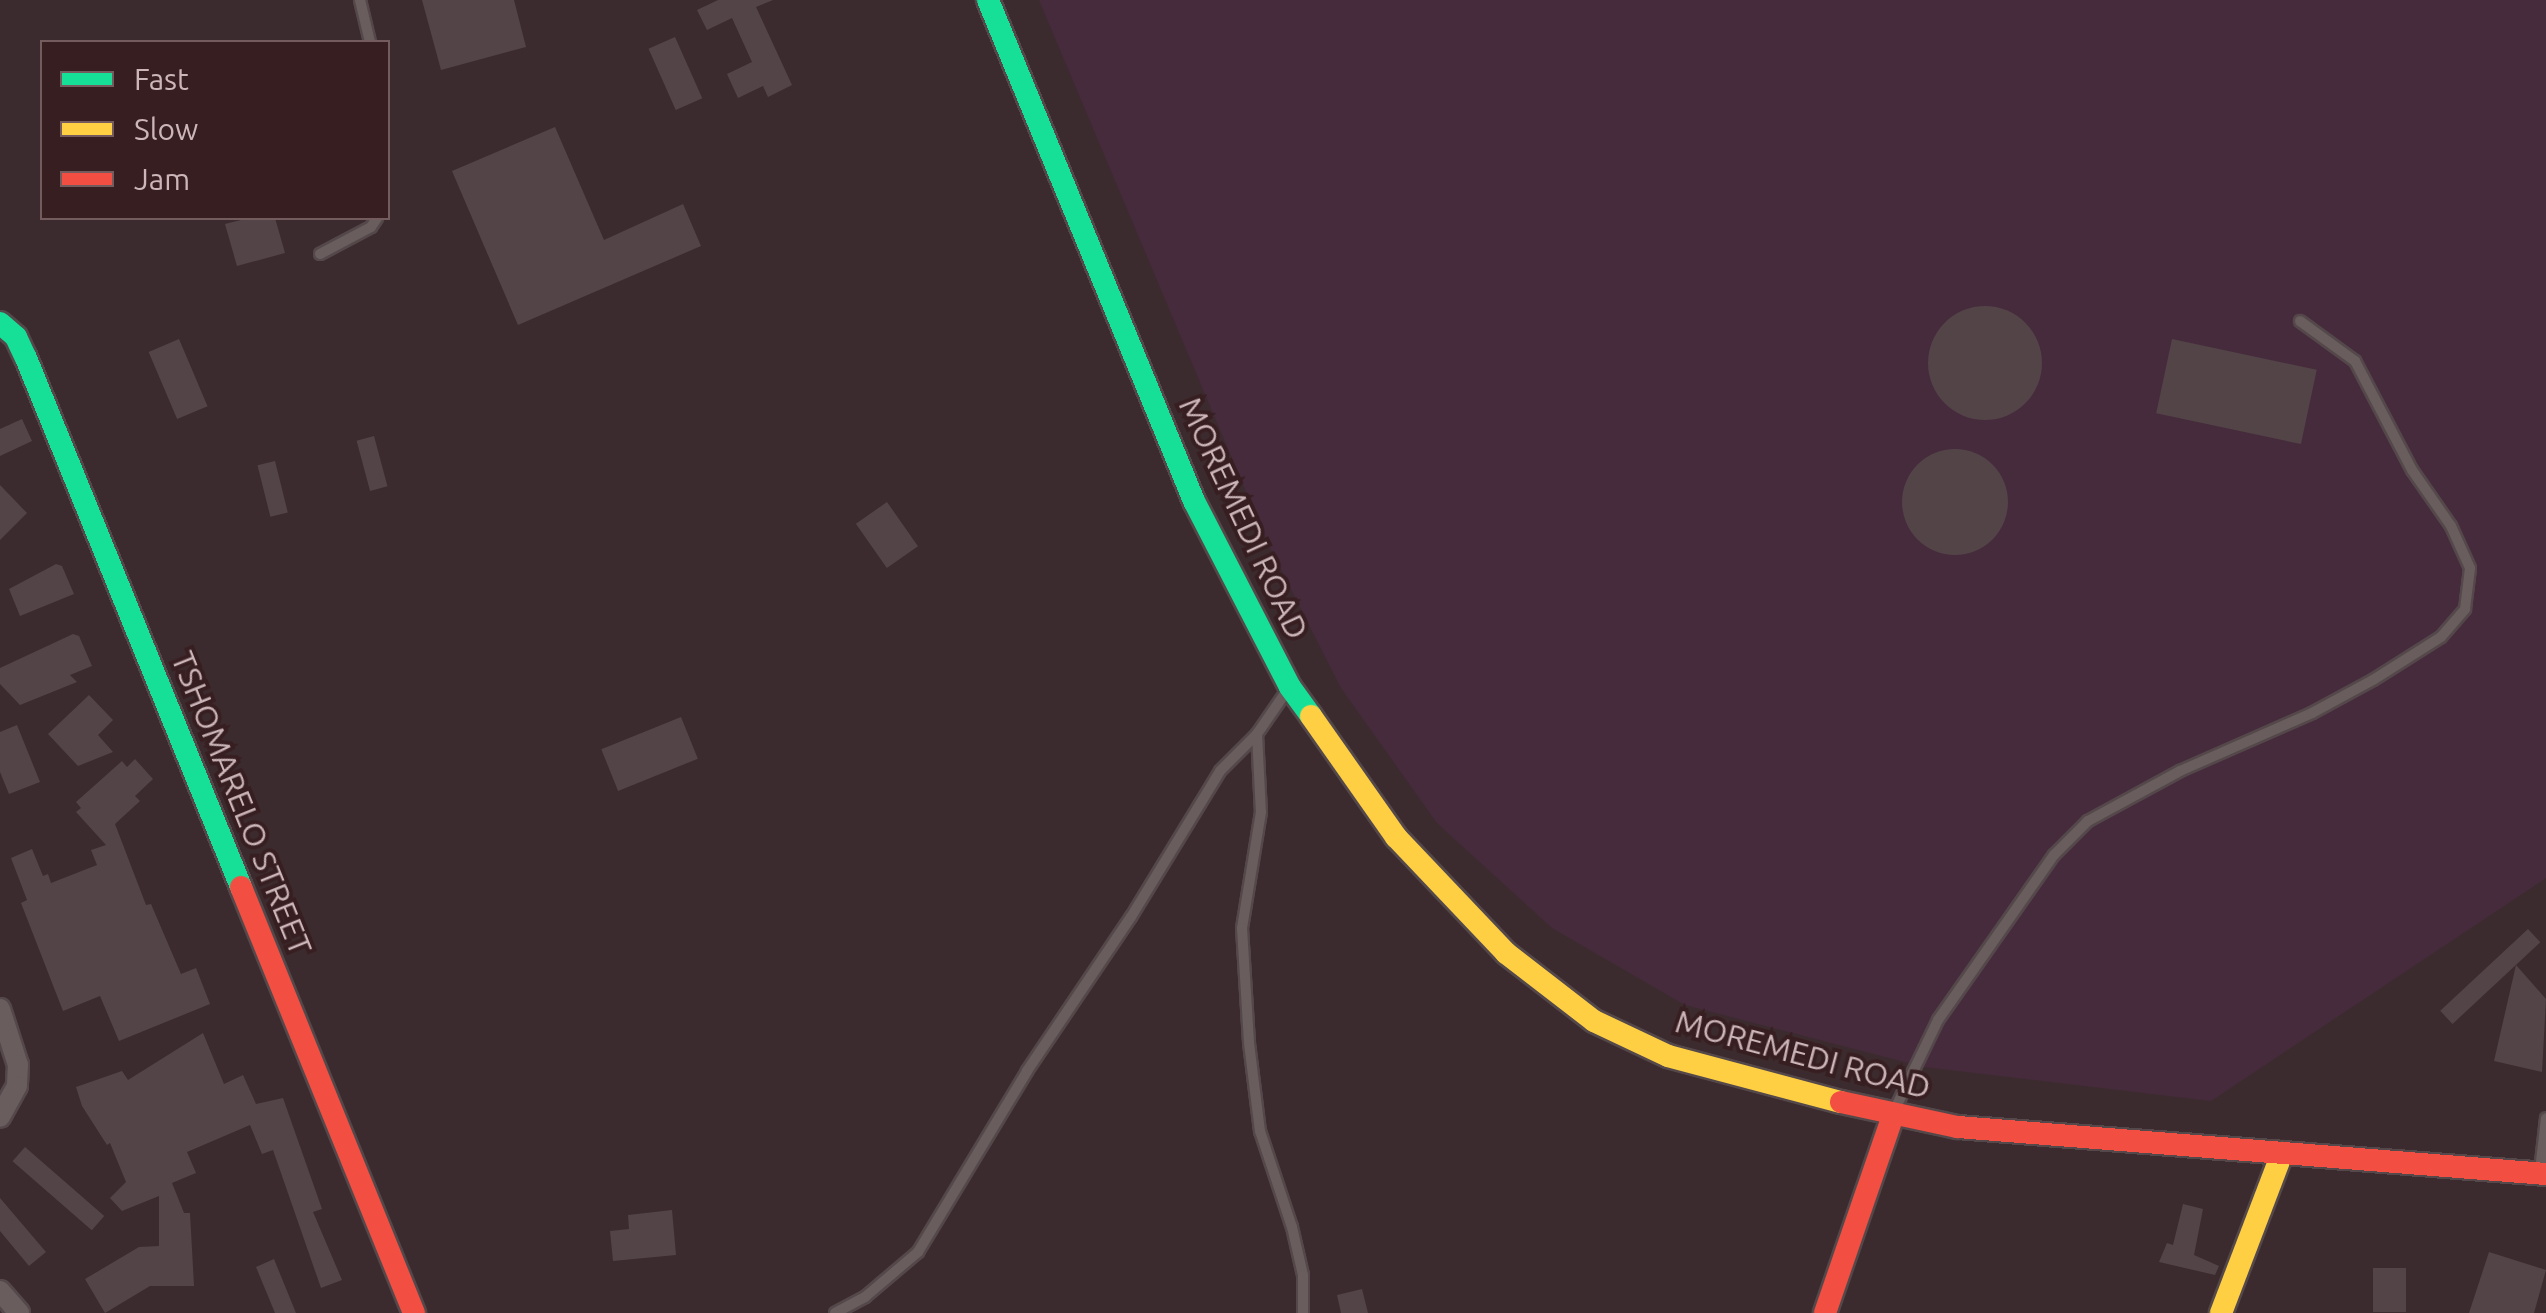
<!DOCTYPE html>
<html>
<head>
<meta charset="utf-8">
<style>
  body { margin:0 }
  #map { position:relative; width:2546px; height:1313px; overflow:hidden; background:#3c2b2e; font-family:Ubuntu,sans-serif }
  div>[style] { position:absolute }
  .green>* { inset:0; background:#462b3c }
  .building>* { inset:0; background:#524447; transform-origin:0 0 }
  .round { border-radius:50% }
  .roads { filter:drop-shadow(2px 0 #54484a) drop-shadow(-2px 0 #54484a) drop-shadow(0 2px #54484a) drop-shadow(0 -2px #54484a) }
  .lane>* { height:10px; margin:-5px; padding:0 5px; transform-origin:5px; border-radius:5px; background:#695d5e }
  .street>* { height:20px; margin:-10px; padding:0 10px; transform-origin:10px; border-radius:10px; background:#695d5e }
  .fast>* { height:22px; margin:-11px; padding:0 11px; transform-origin:11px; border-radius:11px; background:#16e098 }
  .slow>* { height:22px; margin:-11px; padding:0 11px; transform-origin:11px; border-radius:11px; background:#ffcf43 }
  .jam>* { height:22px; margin:-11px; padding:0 11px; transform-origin:11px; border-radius:11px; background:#f24e42 }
  span { translate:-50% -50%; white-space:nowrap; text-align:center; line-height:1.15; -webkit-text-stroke:8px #371e21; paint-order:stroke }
  .street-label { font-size:32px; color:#ccb6b9 }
  .legend { position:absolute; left:40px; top:40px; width:350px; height:180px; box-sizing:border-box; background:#371e21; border:2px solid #735b5e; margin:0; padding:12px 18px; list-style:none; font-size:30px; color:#ccb6b9 }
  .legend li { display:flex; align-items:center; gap:20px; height:50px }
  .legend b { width:50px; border:2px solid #735b5e }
</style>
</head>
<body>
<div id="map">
  <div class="green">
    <i style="clip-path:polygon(1039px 0,2546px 0,2546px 878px,2211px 1101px,1924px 1067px,1685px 1005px,1552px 928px,1437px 823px,1341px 688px,1269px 546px)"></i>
  </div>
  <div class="building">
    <i style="clip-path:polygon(422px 0,514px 0,526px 47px,441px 70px)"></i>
    <i style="clip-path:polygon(718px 0,773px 0,756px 7px,792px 85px,768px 97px,763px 86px,738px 98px,727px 74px,752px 62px,732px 18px,707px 30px,697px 10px)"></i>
    <i style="left:675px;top:37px;width:67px;height:29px;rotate:66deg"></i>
    <i style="clip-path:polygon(555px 127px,604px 240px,683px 204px,701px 246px,518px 325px,452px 171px)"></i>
    <i style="clip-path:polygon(249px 218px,275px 218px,285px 253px,237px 266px,225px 224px)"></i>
    <i class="round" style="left:1928px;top:306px;width:114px;height:114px"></i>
    <i style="left:179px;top:339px;width:73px;height:33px;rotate:67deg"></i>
    <i style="left:2172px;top:339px;width:148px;height:76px;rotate:12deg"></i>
    <i style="clip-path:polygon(22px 419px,32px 441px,0 456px,0 429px)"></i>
    <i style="left:374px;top:436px;width:52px;height:18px;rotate:75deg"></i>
    <i class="round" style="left:1902px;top:449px;width:106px;height:106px"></i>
    <i style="left:275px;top:461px;width:53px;height:18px;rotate:76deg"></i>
    <i style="clip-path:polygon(0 485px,27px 513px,0 540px)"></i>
    <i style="left:887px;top:502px;width:54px;height:38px;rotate:55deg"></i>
    <i style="clip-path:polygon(56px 564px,62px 566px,74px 594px,20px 616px,9px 589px)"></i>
    <i style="clip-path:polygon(73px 634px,79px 636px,92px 666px,70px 675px,77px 682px,20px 705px,0 684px,0 668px)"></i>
    <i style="clip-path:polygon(89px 695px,113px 720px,98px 735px,113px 752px,78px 766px,48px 734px)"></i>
    <i style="left:681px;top:717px;width:45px;height:86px;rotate:68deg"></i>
    <i style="clip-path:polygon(17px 725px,40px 782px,9px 794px,0 772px,0 732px)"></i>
    <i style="clip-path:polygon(135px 759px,153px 779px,135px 796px,140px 801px,115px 824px,146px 905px,151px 904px,181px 974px,196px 968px,210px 1004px,119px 1041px,100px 996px,63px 1011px,21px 903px,27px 900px,11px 858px,32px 849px,43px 876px,48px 874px,51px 883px,97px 865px,91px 850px,106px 845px,76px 812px,81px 808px,76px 802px,122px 761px,127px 767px)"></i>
    <i style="left:2528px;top:929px;width:18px;height:120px;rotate:47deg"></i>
    <i style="clip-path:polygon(2516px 965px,2546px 999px,2542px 1072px,2494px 1061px)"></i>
    <i style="clip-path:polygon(203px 1033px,224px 1084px,243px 1075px,256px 1104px,283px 1098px,322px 1209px,313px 1212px,342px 1280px,321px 1288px,273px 1150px,262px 1154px,250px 1125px,187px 1152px,196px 1173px,172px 1183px,184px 1213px,190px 1213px,194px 1286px,150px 1286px,105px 1313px,85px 1279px,139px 1247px,159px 1246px,159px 1196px,122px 1211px,110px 1198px,126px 1182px,110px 1143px,107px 1145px,82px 1106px,76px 1087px,122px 1071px,128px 1080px)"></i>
    <i style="left:25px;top:1147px;width:105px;height:19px;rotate:41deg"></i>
    <i style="clip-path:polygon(0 1198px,46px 1252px,29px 1266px,0 1231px)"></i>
    <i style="clip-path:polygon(2183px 1204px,2203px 1209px,2194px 1255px,2219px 1266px,2215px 1275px,2159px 1262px,2167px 1243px,2173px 1245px)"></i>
    <i style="clip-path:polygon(672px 1210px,676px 1255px,613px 1261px,610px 1231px,629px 1229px,628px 1215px)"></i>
    <i style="clip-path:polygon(2489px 1252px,2546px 1270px,2534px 1313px,2469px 1313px)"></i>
    <i style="clip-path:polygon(274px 1259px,296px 1313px,275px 1313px,256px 1267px)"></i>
    <i style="left:2373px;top:1268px;width:33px;height:44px"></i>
    <i style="clip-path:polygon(1362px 1289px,1368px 1313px,1341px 1313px,1337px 1295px)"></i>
  </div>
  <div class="roads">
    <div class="lane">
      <i style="left:360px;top:0;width:43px;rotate:76.6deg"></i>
      <i style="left:320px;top:254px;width:58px;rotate:-27.9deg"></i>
      <i style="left:371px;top:227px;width:11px;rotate:-56deg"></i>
      <i style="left:1257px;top:734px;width:78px;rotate:87.1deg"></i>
      <i style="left:1261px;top:812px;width:118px;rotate:99.3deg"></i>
      <i style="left:1242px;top:928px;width:115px;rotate:86.5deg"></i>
      <i style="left:1249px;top:1043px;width:89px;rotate:82.9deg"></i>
      <i style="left:1260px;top:1131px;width:101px;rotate:71.6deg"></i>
      <i style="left:1292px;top:1227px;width:49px;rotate:77.1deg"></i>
      <i style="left:1303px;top:1275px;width:38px;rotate:90deg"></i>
      <i style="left:1894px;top:1111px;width:101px;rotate:-64.2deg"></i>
      <i style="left:1938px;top:1020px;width:202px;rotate:-54.9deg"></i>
      <i style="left:2054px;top:855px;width:48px;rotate:-45deg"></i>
      <i style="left:2088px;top:821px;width:105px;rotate:-28.5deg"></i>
      <i style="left:2180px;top:771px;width:144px;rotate:-23.7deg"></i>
      <i style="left:2312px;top:713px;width:69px;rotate:-28.4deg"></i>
      <i style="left:2373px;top:680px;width:80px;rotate:-32.3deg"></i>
      <i style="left:2441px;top:637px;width:37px;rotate:-49deg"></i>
      <i style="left:2465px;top:609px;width:41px;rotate:-83deg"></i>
      <i style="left:2470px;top:568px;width:46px;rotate:-114.3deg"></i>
      <i style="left:2451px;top:526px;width:68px;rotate:-124.9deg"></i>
      <i style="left:2412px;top:470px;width:123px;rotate:-117.6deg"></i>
      <i style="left:2355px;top:361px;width:68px;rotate:-144deg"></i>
      <i style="left:2540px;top:1171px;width:53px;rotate:-83.5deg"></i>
      <i style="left:835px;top:1313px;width:34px;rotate:-28deg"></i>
      <i style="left:865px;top:1297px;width:70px;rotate:-40.3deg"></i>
      <i style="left:918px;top:1252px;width:211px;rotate:-58.9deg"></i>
      <i style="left:1027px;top:1071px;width:186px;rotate:-56deg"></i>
      <i style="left:1131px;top:917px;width:171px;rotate:-58.6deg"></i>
      <i style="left:1220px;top:771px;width:52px;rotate:-45deg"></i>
      <i style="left:1257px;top:734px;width:55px;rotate:-55.4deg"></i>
    </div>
    <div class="street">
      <i style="left:0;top:1009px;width:59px;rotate:72.2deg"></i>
      <i style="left:18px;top:1065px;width:21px;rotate:93deg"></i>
      <i style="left:17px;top:1086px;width:35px;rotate:119deg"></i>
      <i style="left:0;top:1291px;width:29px;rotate:49deg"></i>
    </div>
    <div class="fast">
      <i style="left:988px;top:0;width:542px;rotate:67.65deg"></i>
      <i style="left:1194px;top:501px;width:209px;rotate:62.7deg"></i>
      <i style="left:1290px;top:687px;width:36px;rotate:54deg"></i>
      <i style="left:0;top:323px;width:21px;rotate:41deg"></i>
      <i style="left:16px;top:337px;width:23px;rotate:65deg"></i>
      <i style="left:26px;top:358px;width:571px;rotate:67.88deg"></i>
    </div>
    <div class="slow">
      <i style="left:1311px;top:716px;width:148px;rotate:54.9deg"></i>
      <i style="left:1396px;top:837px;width:160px;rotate:46.5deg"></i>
      <i style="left:1506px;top:953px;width:111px;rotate:37.7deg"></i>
      <i style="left:1594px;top:1021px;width:82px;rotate:25.3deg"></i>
      <i style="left:1668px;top:1056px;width:179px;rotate:14.9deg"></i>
      <i style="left:2221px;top:1313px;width:171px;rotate:-69.1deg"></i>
    </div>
    <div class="jam">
      <i style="left:241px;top:887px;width:460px;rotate:67.9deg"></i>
      <i style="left:1841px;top:1102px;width:120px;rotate:12.1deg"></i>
      <i style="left:1958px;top:1127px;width:590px;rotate:4.57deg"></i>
      <i style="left:1825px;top:1313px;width:208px;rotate:-71deg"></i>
    </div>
  </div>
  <div class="street-label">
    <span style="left:1244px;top:518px;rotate:65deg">MOREMEDI ROAD</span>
    <span style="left:242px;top:803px;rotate:68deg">TSHOMARELO STREET</span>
    <span style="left:1803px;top:1054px;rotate:15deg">MOREMEDI ROAD</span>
  </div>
  <ul class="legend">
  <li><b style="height:12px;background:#16e098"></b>Fast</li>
  <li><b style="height:12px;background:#ffcf43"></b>Slow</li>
  <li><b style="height:12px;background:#f24e42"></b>Jam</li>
  </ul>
</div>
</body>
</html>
